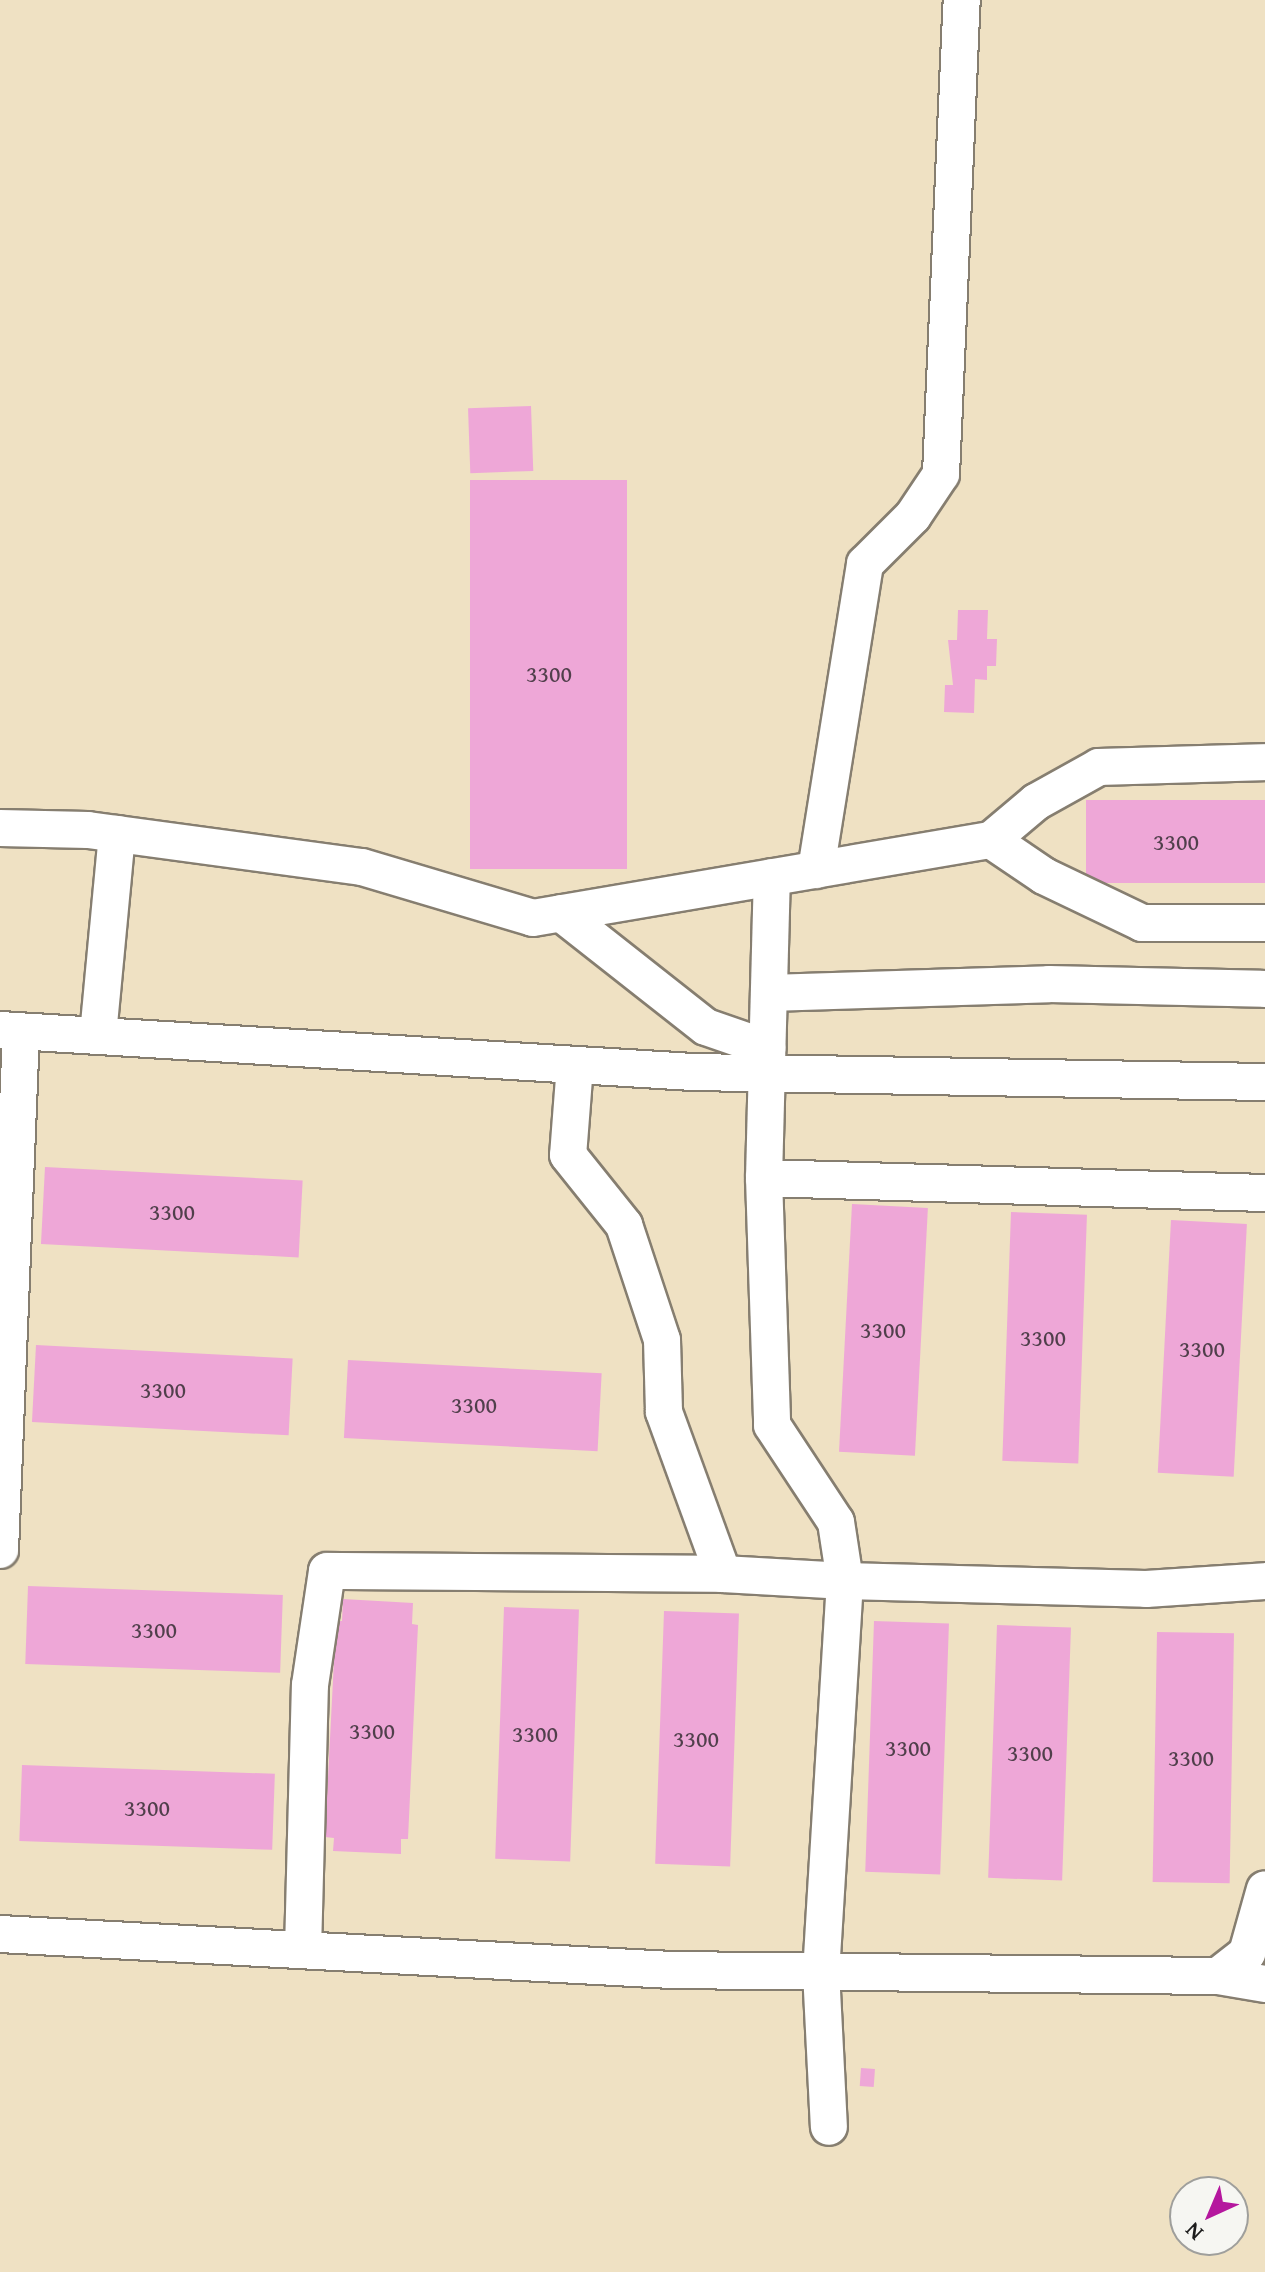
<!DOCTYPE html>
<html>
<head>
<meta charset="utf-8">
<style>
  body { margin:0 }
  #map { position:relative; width:1265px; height:2272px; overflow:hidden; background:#efe1c3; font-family:"Gentium Book Plus",serif }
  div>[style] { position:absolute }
  .building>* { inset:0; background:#eea7d7; transform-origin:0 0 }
  .roads { filter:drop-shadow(2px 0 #867e70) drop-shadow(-2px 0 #867e70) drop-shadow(0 2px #867e70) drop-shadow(0 -2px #867e70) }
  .minor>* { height:36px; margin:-18px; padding:0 18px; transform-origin:18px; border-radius:18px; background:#fff }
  span { translate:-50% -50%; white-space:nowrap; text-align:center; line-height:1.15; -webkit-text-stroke:7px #f6f6f2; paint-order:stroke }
  .number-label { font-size:24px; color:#503f4b }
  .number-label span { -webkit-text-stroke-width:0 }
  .north { position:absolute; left:1169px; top:2176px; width:80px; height:80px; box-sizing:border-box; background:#f6f6f2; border:2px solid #9f9f9c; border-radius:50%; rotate:224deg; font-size:22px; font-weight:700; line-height:32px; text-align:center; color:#1c1c1c }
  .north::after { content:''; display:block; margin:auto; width:28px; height:36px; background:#b5179e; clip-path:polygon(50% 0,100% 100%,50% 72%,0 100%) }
</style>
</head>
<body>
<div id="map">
  <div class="building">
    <i style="left:531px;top:406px;width:65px;height:63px;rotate:88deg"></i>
    <i style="left:470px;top:480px;width:157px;height:389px"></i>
    <i style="clip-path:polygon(958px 610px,988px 610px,987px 639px,997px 639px,996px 666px,987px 666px,987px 680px,975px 679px,974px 713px,944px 712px,945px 685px,953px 685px,948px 640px,957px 640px)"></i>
    <i style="left:1086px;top:800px;width:179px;height:83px"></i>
    <i style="left:45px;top:1167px;width:258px;height:77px;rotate:3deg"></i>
    <i style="left:852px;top:1204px;width:76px;height:248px;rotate:3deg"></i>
    <i style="left:1011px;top:1212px;width:76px;height:249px;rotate:2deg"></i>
    <i style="left:1171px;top:1220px;width:76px;height:253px;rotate:3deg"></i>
    <i style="left:36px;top:1345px;width:257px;height:77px;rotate:3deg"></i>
    <i style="left:348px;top:1360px;width:254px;height:78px;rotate:3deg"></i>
    <i style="left:28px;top:1586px;width:255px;height:78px;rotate:2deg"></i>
    <i style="clip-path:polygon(343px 1599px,413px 1603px,412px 1624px,418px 1625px,408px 1839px,401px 1839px,401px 1854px,333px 1851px,334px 1838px,325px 1837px,336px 1621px,342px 1621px)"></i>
    <i style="left:504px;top:1607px;width:75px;height:252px;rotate:2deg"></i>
    <i style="left:664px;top:1611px;width:75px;height:253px;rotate:2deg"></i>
    <i style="left:874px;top:1621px;width:75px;height:251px;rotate:2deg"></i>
    <i style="left:997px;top:1625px;width:74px;height:253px;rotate:2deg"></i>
    <i style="left:1157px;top:1632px;width:77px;height:250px;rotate:1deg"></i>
    <i style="left:22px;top:1765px;width:253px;height:76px;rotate:2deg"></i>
    <i style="left:861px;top:2068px;width:14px;height:18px;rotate:4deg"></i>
  </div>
  <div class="roads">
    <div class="minor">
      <i style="left:0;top:828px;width:88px;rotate:1.3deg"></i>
      <i style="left:88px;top:830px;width:276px;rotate:7.7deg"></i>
      <i style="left:362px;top:867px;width:178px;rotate:16.6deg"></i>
      <i style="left:533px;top:918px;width:465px;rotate:-9.7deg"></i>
      <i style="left:991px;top:840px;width:59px;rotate:-40.2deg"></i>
      <i style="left:1036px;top:802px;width:72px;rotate:-29.1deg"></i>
      <i style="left:1099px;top:767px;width:166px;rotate:-1.7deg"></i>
      <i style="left:991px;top:840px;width:64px;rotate:34.2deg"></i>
      <i style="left:1044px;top:876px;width:109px;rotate:25.6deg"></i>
      <i style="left:1142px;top:923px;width:123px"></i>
      <i style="left:816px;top:870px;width:310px;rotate:-80.9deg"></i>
      <i style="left:865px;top:564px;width:68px;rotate:-45deg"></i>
      <i style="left:913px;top:516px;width:50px;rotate:-56.3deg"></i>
      <i style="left:941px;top:474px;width:474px;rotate:-87.5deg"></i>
      <i style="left:561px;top:913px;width:184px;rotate:38.2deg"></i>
      <i style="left:706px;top:1027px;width:65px;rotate:19deg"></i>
      <i style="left:769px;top:993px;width:280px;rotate:-1.8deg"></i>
      <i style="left:1049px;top:984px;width:216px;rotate:1.3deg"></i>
      <i style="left:0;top:1030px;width:693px;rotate:3.47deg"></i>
      <i style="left:692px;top:1072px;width:573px;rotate:1deg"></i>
      <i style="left:98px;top:1035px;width:202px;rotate:-84.6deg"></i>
      <i style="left:575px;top:1065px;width:90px;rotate:94.4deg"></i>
      <i style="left:568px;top:1155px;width:90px;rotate:51.3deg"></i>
      <i style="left:624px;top:1225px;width:121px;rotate:71.7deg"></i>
      <i style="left:662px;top:1340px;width:72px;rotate:88.4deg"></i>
      <i style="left:664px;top:1412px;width:172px;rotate:70deg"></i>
      <i style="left:723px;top:1574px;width:122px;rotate:3.3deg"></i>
      <i style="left:845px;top:1581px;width:391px;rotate:93.5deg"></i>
      <i style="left:821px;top:1971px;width:156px;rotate:87.1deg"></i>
      <i style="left:764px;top:1178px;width:301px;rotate:-88.5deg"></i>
      <i style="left:1265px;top:1193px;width:501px;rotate:-178.29deg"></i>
      <i style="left:764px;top:1178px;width:247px;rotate:88.1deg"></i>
      <i style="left:772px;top:1425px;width:116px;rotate:56.6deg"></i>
      <i style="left:836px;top:1522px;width:60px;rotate:81.3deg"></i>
      <i style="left:845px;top:1581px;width:301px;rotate:1.5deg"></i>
      <i style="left:1146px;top:1589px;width:119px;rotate:-3.8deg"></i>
      <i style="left:0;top:1550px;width:519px;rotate:-87.68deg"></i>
      <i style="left:0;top:1934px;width:672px;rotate:3.07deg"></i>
      <i style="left:671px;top:1970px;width:547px;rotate:0.63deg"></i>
      <i style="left:1218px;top:1976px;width:37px;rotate:-38deg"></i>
      <i style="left:1247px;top:1953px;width:66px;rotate:-74.3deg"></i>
      <i style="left:303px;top:1950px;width:265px;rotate:-88.5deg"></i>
      <i style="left:310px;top:1685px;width:115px;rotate:-81.5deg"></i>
      <i style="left:327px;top:1571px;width:396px;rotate:0.4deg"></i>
      <i style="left:1218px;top:1976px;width:48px;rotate:9.7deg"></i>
    </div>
  </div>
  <div class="number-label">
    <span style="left:549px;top:674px">3300</span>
    <span style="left:1176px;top:842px">3300</span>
    <span style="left:172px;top:1212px">3300</span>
    <span style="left:883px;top:1330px">3300</span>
    <span style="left:1043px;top:1338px">3300</span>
    <span style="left:1202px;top:1349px">3300</span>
    <span style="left:163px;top:1390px">3300</span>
    <span style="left:474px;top:1405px">3300</span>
    <span style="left:154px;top:1630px">3300</span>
    <span style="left:372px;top:1731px">3300</span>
    <span style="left:535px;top:1734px">3300</span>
    <span style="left:696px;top:1739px">3300</span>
    <span style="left:908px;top:1748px">3300</span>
    <span style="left:1030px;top:1753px">3300</span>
    <span style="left:1191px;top:1758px">3300</span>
    <span style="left:147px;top:1808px">3300</span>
  </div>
  <div class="north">N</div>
</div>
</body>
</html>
